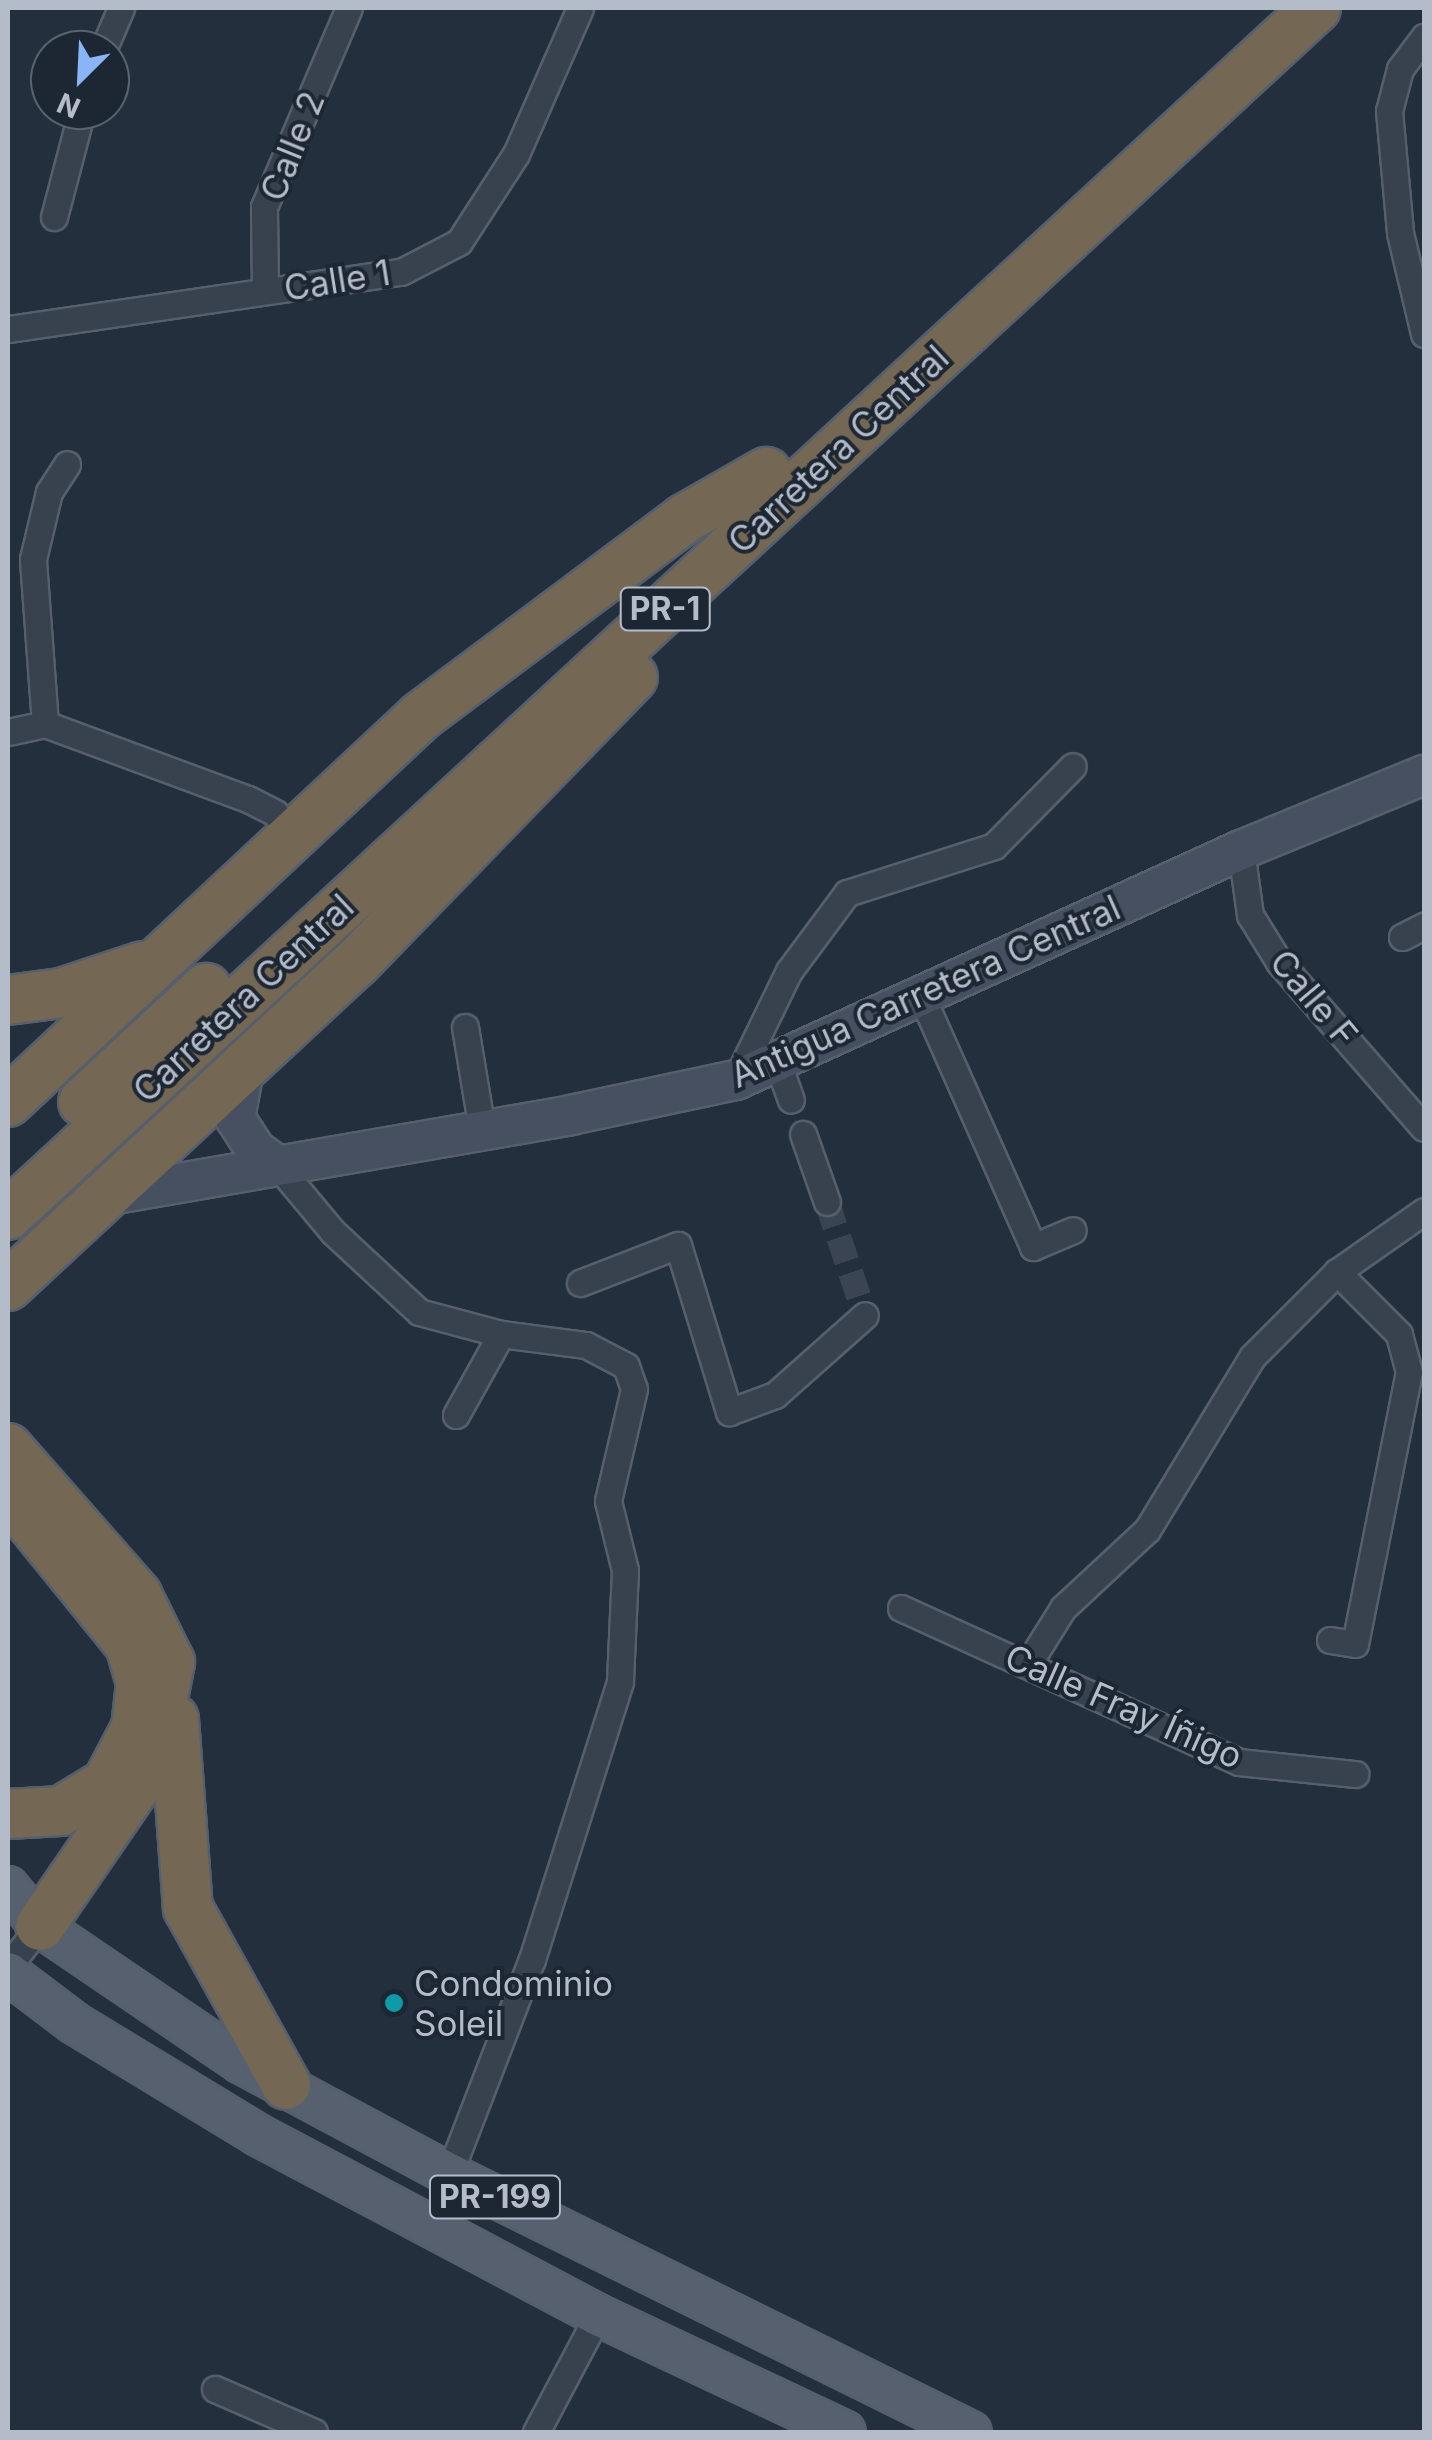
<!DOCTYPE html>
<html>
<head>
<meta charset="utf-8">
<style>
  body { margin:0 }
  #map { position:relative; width:1432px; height:2440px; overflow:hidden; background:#242f3e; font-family:Inter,sans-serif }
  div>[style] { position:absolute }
  .street-tunnel>* { height:25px; margin-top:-12.5px; transform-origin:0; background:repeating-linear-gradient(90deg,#3a4453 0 25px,transparent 0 37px) }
  .roads { filter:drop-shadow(2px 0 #565f6c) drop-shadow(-2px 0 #565f6c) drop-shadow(0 2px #565f6c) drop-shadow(0 -2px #565f6c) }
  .street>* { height:25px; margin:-12.5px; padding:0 12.5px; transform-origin:12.5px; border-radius:12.5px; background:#38414e }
  .secondary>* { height:38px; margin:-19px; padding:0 19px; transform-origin:19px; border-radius:19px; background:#465061 }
  .primary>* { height:40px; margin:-20px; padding:0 20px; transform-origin:20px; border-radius:20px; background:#56606e }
  .highway>* { height:48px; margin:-24px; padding:0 24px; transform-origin:24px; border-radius:24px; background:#746855 }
  .dots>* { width:28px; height:28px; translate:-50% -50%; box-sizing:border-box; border:5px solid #1d2633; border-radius:50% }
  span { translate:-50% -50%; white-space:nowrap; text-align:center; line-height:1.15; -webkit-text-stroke:8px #1d2633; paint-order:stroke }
  .shield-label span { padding:2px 8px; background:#1d2633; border:2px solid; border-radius:8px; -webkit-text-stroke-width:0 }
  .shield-label { font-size:32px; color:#b4bcc9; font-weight:700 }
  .street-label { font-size:35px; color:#b4bcc9 }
  .poi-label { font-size:35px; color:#b4bcc9 }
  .left { translate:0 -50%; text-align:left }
  .frame { position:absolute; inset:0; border:10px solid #b4bcc9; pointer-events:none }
  .north { position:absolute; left:30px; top:30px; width:100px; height:100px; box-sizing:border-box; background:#1d2633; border:2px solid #59626f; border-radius:50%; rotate:204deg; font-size:28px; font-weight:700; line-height:40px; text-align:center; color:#b4bcc9 }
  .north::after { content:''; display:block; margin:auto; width:35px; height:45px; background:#8ab4f8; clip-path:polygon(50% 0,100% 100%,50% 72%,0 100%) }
</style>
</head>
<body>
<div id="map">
  <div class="street-tunnel">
    <i style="left:827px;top:1202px;width:119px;rotate:71.4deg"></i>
  </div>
  <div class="roads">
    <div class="street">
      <i style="left:1424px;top:37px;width:40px;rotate:127deg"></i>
      <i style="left:1400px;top:69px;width:43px;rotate:104.7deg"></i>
      <i style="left:1389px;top:111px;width:122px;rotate:84.8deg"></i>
      <i style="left:1400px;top:233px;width:104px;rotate:76.6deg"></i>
      <i style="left:103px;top:50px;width:46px;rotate:-66.8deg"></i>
      <i style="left:54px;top:217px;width:111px;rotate:-75.3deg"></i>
      <i style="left:265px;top:291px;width:84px;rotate:-90.7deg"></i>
      <i style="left:264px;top:207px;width:216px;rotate:-66.9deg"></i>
      <i style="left:8px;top:329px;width:397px;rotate:-8.3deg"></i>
      <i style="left:401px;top:272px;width:65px;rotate:-27.3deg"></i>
      <i style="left:459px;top:242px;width:105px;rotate:-57.1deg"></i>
      <i style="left:516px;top:154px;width:159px;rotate:-66.3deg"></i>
      <i style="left:45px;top:724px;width:165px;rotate:-94.2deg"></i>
      <i style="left:33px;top:559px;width:69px;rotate:-76.6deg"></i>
      <i style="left:49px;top:492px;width:33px;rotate:-57deg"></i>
      <i style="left:8px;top:732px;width:38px;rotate:-12deg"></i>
      <i style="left:45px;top:724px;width:216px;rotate:20.3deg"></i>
      <i style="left:248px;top:799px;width:30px;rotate:27deg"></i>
      <i style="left:275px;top:813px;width:29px;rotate:49deg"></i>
      <i style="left:1241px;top:850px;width:66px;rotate:82.1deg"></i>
      <i style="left:1250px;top:915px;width:55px;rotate:58.3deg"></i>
      <i style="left:1279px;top:962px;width:220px;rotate:48.9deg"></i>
      <i style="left:1402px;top:937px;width:25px;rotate:-27deg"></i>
      <i style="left:921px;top:995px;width:276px;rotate:66deg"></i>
      <i style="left:1033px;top:1247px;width:43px;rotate:-23deg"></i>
      <i style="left:465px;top:1027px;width:104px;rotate:80.6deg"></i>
      <i style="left:777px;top:1061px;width:41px;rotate:70.3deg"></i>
      <i style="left:736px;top:1080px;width:121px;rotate:-64.1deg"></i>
      <i style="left:789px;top:971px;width:97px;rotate:-53.4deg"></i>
      <i style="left:847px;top:893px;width:154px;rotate:-17.7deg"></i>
      <i style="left:994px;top:846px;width:112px;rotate:-45.4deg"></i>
      <i style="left:803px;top:1134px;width:72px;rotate:70.6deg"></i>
      <i style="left:277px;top:1165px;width:87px;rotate:50.1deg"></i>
      <i style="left:333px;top:1232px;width:117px;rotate:42.9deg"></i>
      <i style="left:419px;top:1312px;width:85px;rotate:15deg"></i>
      <i style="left:501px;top:1334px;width:86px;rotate:7.4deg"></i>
      <i style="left:586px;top:1345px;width:45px;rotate:27.7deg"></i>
      <i style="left:626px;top:1366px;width:24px;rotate:71deg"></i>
      <i style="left:634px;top:1389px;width:115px;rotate:103.1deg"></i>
      <i style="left:608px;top:1501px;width:71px;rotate:76.2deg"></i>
      <i style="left:625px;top:1570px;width:112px;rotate:92.6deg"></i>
      <i style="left:620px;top:1682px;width:291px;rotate:107.6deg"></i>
      <i style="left:532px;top:1959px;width:230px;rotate:111.1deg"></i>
      <i style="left:580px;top:1283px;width:105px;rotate:-21.2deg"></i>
      <i style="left:678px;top:1245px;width:175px;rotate:73deg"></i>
      <i style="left:729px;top:1412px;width:49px;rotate:-20.3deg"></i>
      <i style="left:775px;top:1395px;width:120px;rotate:-41.6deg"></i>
      <i style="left:456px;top:1415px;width:93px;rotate:-60.9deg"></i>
      <i style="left:901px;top:1608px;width:371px;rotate:24.5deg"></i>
      <i style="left:1239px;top:1762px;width:117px;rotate:5.9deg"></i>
      <i style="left:1330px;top:1640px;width:25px;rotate:9deg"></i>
      <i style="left:1355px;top:1644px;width:277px;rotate:-78.8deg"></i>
      <i style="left:1409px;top:1372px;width:39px;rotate:-105deg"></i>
      <i style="left:1399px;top:1334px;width:88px;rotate:-135deg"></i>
      <i style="left:1028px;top:1664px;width:66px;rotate:-58deg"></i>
      <i style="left:1063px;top:1608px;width:115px;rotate:-42.9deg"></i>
      <i style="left:1147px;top:1530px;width:202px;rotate:-58.7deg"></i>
      <i style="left:1252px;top:1357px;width:120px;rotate:-45deg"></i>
      <i style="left:1337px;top:1272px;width:106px;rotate:-35deg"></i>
      <i style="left:8px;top:1966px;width:51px;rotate:-51.3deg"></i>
      <i style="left:215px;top:2389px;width:108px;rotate:23.5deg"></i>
      <i style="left:536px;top:2432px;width:132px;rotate:-62.1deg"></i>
    </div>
    <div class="secondary">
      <i style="left:244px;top:1070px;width:49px;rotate:100.6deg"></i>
      <i style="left:235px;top:1118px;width:38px;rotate:57deg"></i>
      <i style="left:256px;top:1150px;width:26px;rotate:36deg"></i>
      <i style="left:110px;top:1195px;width:468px;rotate:-9.8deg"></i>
      <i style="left:571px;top:1115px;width:169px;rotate:-12deg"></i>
      <i style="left:736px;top:1080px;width:555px;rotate:-24.49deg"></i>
      <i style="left:1241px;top:850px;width:198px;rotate:-22.3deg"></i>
    </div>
    <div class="primary">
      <i style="left:8px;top:1887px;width:50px;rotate:50.6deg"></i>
      <i style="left:40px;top:1926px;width:242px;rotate:34.2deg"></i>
      <i style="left:240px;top:2062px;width:237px;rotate:28.2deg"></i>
      <i style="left:449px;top:2174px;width:582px;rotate:26.3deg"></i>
      <i style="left:8px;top:1973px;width:83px;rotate:37.1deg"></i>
      <i style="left:74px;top:2023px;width:215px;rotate:31.3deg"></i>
      <i style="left:258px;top:2135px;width:385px;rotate:27.9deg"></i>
      <i style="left:598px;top:2315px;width:273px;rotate:25.3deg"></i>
    </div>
    <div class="highway">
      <i style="left:8px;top:1000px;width:53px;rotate:-7.5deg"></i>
      <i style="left:61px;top:993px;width:86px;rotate:-18.2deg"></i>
      <i style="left:8px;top:1102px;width:565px;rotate:-43.06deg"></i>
      <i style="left:421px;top:716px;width:329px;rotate:-36.8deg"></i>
      <i style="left:684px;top:519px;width:95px;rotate:-29.8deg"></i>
      <i style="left:83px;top:1102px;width:168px;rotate:-42.8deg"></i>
      <i style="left:8px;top:1215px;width:1780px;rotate:-42.7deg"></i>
      <i style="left:8px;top:1286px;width:475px;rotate:-42.9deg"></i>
      <i style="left:356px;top:963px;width:398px;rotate:-45.9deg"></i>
      <i style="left:8px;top:1448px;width:196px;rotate:48.7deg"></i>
      <i style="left:137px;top:1595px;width:75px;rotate:63.8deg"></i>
      <i style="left:170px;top:1662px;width:106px;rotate:100.9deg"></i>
      <i style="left:150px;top:1766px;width:194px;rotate:124.5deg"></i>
      <i style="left:174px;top:1719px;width:190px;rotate:85.8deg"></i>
      <i style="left:188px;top:1908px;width:202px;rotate:61deg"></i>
      <i style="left:8px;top:1814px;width:53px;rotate:-3.2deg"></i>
      <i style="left:61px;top:1811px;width:54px;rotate:-31.3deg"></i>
      <i style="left:107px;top:1783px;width:62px;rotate:-62.2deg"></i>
      <i style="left:136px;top:1728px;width:45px;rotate:-83.7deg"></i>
      <i style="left:141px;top:1683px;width:40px;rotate:-106deg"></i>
      <i style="left:130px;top:1645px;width:191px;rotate:-129deg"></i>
    </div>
  </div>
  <div class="dots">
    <i style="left:394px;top:2003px;background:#0f9aa8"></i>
  </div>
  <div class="shield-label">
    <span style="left:665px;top:609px">PR-1</span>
    <span style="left:495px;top:2197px">PR-199</span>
  </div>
  <div class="street-label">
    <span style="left:292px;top:146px;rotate:-68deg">Calle 2</span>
    <span style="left:337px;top:280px;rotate:-9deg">Calle 1</span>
    <span style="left:838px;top:449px;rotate:-43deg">Carretera Central</span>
    <span style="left:925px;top:991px;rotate:-24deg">Antigua Carretera Central</span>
    <span style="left:243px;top:998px;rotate:-43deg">Carretera Central</span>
    <span style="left:1314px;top:998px;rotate:50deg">Calle F</span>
    <span style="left:1124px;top:1706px;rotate:24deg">Calle Fray Íñigo</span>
  </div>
  <div class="poi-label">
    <span class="left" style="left:414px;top:2003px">Condominio<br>Soleil</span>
  </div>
  <div class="frame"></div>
  <div class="north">N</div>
</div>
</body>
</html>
